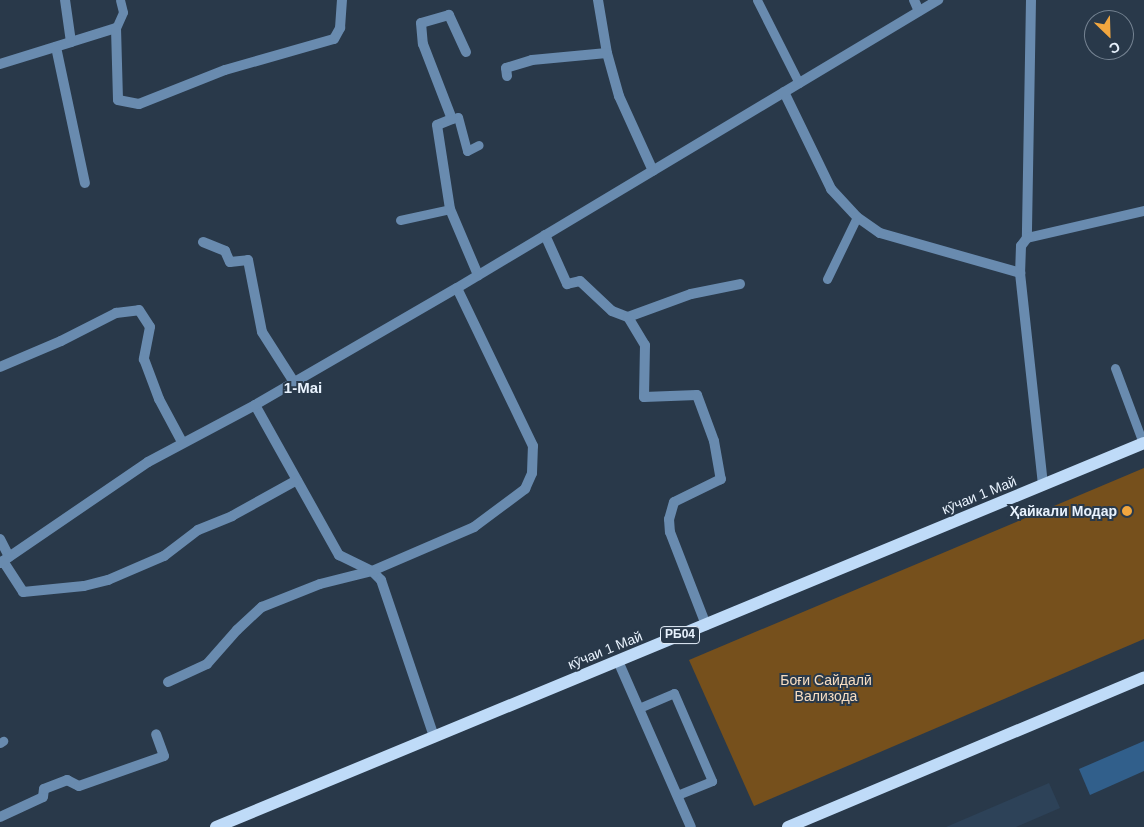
<!DOCTYPE html>
<html>
<head>
<meta charset="utf-8">
<style>
  body { margin:0 }
  #map { position:relative; width:1144px; height:827px; overflow:hidden; background:#29394a; font-family:Helvetica,sans-serif }
  div>[style] { position:absolute }
  .built>* { inset:0; background:#2d4258 }
  .green>* { inset:0; background:#76501c }
  .building>* { inset:0; background:#315f8b }
  .service>* { height:9px; margin:-4.5px; padding:0 4.5px; transform-origin:4.5px; border-radius:4.5px; background:#698baf }
  .minor>* { height:10px; margin:-5px; padding:0 5px; transform-origin:5px; border-radius:5px; background:#698baf }
  .primary>* { height:12px; margin:-6px; padding:0 6px; transform-origin:6px; border-radius:6px; background:#bfdbf8 }
  .dots>* { width:14px; height:14px; translate:-50% -50%; box-sizing:border-box; border:2px solid #29394a; border-radius:50% }
  span { translate:-50% -50%; white-space:nowrap; text-align:center; line-height:1.15; -webkit-text-stroke:4px #29394a; paint-order:stroke }
  .shield-label span { padding:1px 4px; background:#29394a; border:1px solid; border-radius:4px; -webkit-text-stroke-width:0 }
  .shield-label { font-size:12px; color:#e8f2fd; font-weight:700 }
  .street-label { font-size:14px; color:#e8f2fd }
  .poi-label { font-size:14px; color:#e8f2fd; font-weight:700 }
  .right { translate:-100% -50%; text-align:right }
  .park-label { font-size:14px; color:#f7ddc1 }
  .neighbourhood-label { font-size:15px; color:#e8f2fd; font-weight:700 }
  .north { position:absolute; left:1084px; top:10px; width:50px; height:50px; box-sizing:border-box; background:#29394a; border:1px solid #758392; border-radius:50%; rotate:156deg; font-size:14px; font-weight:700; line-height:20px; text-align:center; color:#e8f2fd }
  .north::after { content:''; display:block; margin:auto; width:18px; height:22px; background:#f1a63f; clip-path:polygon(50% 0,100% 100%,50% 72%,0 100%) }
</style>
</head>
<body>
<div id="map">
  <div class="built">
    <i style="clip-path:polygon(1049px 783px,1060px 808px,1016px 827px,946px 827px)"></i>
  </div>
  <div class="green">
    <i style="clip-path:polygon(1144px 468px,1144px 639px,754px 806px,689px 660px)"></i>
  </div>
  <div class="building">
    <i style="clip-path:polygon(1144px 741px,1144px 771px,1090px 795px,1079px 769px)"></i>
  </div>
  <div class="service">
    <i style="left:757px;top:0;width:93px;rotate:63.2deg"></i>
    <i style="left:116px;top:28px;width:17px;rotate:-66deg"></i>
    <i style="left:123px;top:12px;width:12px;rotate:-104deg"></i>
    <i style="left:452px;top:119px;width:6px;rotate:-18deg"></i>
    <i style="left:458px;top:117px;width:35px;rotate:75deg"></i>
    <i style="left:467px;top:151px;width:13px;rotate:-27deg"></i>
    <i style="left:400px;top:220px;width:51px;rotate:-12.4deg"></i>
    <i style="left:827px;top:279px;width:69px;rotate:-64.2deg"></i>
    <i style="left:1115px;top:368px;width:80px;rotate:69.5deg"></i>
    <i style="left:639px;top:708px;width:38px;rotate:-23deg"></i>
    <i style="left:674px;top:693px;width:96px;rotate:66.6deg"></i>
    <i style="left:712px;top:781px;width:38px;rotate:158deg"></i>
    <i style="left:0;top:743px;width:4px;rotate:-34deg"></i>
  </div>
  <div class="minor">
    <i style="left:598px;top:0;width:54px;rotate:80.4deg"></i>
    <i style="left:607px;top:53px;width:45px;rotate:74.4deg"></i>
    <i style="left:619px;top:96px;width:82px;rotate:65.6deg"></i>
    <i style="left:914px;top:0;width:12px;rotate:66deg"></i>
    <i style="left:1031px;top:0;width:238px;rotate:91deg"></i>
    <i style="left:1027px;top:238px;width:10px;rotate:127deg"></i>
    <i style="left:1021px;top:246px;width:27px;rotate:92deg"></i>
    <i style="left:1020px;top:273px;width:213px;rotate:83.8deg"></i>
    <i style="left:71px;top:42px;width:47px;rotate:-17.3deg"></i>
    <i style="left:116px;top:28px;width:72px;rotate:88.4deg"></i>
    <i style="left:118px;top:100px;width:21px;rotate:11deg"></i>
    <i style="left:139px;top:104px;width:92px;rotate:-21.6deg"></i>
    <i style="left:225px;top:70px;width:113px;rotate:-15.9deg"></i>
    <i style="left:334px;top:39px;width:13px;rotate:-61deg"></i>
    <i style="left:340px;top:28px;width:28px;rotate:-86deg"></i>
    <i style="left:56px;top:47px;width:139px;rotate:78deg"></i>
    <i style="left:466px;top:52px;width:41px;rotate:-114.7deg"></i>
    <i style="left:449px;top:15px;width:29px;rotate:164deg"></i>
    <i style="left:421px;top:23px;width:21px;rotate:85deg"></i>
    <i style="left:423px;top:44px;width:80px;rotate:68.9deg"></i>
    <i style="left:452px;top:119px;width:16px;rotate:158deg"></i>
    <i style="left:437px;top:125px;width:85px;rotate:81.2deg"></i>
    <i style="left:450px;top:209px;width:72px;rotate:67deg"></i>
    <i style="left:0;top:64px;width:74px;rotate:-17.2deg"></i>
    <i style="left:71px;top:42px;width:42px;rotate:-98.1deg"></i>
    <i style="left:507px;top:76px;width:8px;rotate:-97deg"></i>
    <i style="left:506px;top:68px;width:27px;rotate:-17deg"></i>
    <i style="left:532px;top:60px;width:75px;rotate:-5.3deg"></i>
    <i style="left:784px;top:92px;width:108px;rotate:64.1deg"></i>
    <i style="left:831px;top:189px;width:38px;rotate:47deg"></i>
    <i style="left:857px;top:217px;width:28px;rotate:35deg"></i>
    <i style="left:880px;top:233px;width:146px;rotate:15.9deg"></i>
    <i style="left:545px;top:235px;width:54px;rotate:65.8deg"></i>
    <i style="left:567px;top:284px;width:13px;rotate:-13deg"></i>
    <i style="left:580px;top:281px;width:44px;rotate:43.2deg"></i>
    <i style="left:612px;top:311px;width:17px;rotate:21deg"></i>
    <i style="left:628px;top:317px;width:33px;rotate:59deg"></i>
    <i style="left:645px;top:345px;width:52px;rotate:91.1deg"></i>
    <i style="left:644px;top:397px;width:53px;rotate:-2.2deg"></i>
    <i style="left:697px;top:395px;width:49px;rotate:69.7deg"></i>
    <i style="left:714px;top:441px;width:39px;rotate:80deg"></i>
    <i style="left:721px;top:479px;width:52px;rotate:153.9deg"></i>
    <i style="left:674px;top:502px;width:18px;rotate:106deg"></i>
    <i style="left:669px;top:519px;width:13px;rotate:86deg"></i>
    <i style="left:670px;top:532px;width:100px;rotate:68.8deg"></i>
    <i style="left:1027px;top:238px;width:120px;rotate:-13deg"></i>
    <i style="left:203px;top:242px;width:24px;rotate:22deg"></i>
    <i style="left:225px;top:251px;width:12px;rotate:66deg"></i>
    <i style="left:230px;top:262px;width:18px;rotate:-6deg"></i>
    <i style="left:248px;top:260px;width:73px;rotate:79deg"></i>
    <i style="left:262px;top:332px;width:59px;rotate:57.4deg"></i>
    <i style="left:628px;top:317px;width:67px;rotate:-20.1deg"></i>
    <i style="left:691px;top:294px;width:50px;rotate:-11.5deg"></i>
    <i style="left:0;top:367px;width:66px;rotate:-23.1deg"></i>
    <i style="left:61px;top:341px;width:62px;rotate:-27deg"></i>
    <i style="left:116px;top:313px;width:23px;rotate:-7deg"></i>
    <i style="left:139px;top:310px;width:20px;rotate:57deg"></i>
    <i style="left:150px;top:327px;width:33px;rotate:101deg"></i>
    <i style="left:144px;top:359px;width:43px;rotate:69.4deg"></i>
    <i style="left:159px;top:399px;width:49px;rotate:61.9deg"></i>
    <i style="left:255px;top:405px;width:172px;rotate:60.8deg"></i>
    <i style="left:339px;top:555px;width:37px;rotate:26deg"></i>
    <i style="left:372px;top:571px;width:13px;rotate:45deg"></i>
    <i style="left:381px;top:580px;width:166px;rotate:71.3deg"></i>
    <i style="left:0;top:539px;width:20px;rotate:63deg"></i>
    <i style="left:3px;top:561px;width:37px;rotate:57deg"></i>
    <i style="left:23px;top:592px;width:61px;rotate:-5.6deg"></i>
    <i style="left:84px;top:586px;width:25px;rotate:-14deg"></i>
    <i style="left:108px;top:580px;width:61px;rotate:-23.2deg"></i>
    <i style="left:164px;top:556px;width:43px;rotate:-37.4deg"></i>
    <i style="left:198px;top:530px;width:37px;rotate:-22deg"></i>
    <i style="left:232px;top:516px;width:74px;rotate:-29deg"></i>
    <i style="left:0;top:563px;width:179px;rotate:-34.3deg"></i>
    <i style="left:148px;top:462px;width:121px;rotate:-28deg"></i>
    <i style="left:255px;top:405px;width:233px;rotate:-30.1deg"></i>
    <i style="left:457px;top:288px;width:561px;rotate:-30.91deg"></i>
    <i style="left:618px;top:661px;width:181px;rotate:66.3deg"></i>
    <i style="left:168px;top:682px;width:43px;rotate:-24.8deg"></i>
    <i style="left:207px;top:664px;width:45px;rotate:-48.6deg"></i>
    <i style="left:237px;top:630px;width:34px;rotate:-43deg"></i>
    <i style="left:262px;top:607px;width:62px;rotate:-21.6deg"></i>
    <i style="left:320px;top:584px;width:54px;rotate:-14deg"></i>
    <i style="left:372px;top:571px;width:111px;rotate:-23.3deg"></i>
    <i style="left:474px;top:527px;width:64px;rotate:-36.7deg"></i>
    <i style="left:525px;top:489px;width:17px;rotate:-66deg"></i>
    <i style="left:532px;top:473px;width:27px;rotate:-88deg"></i>
    <i style="left:533px;top:446px;width:175px;rotate:-115.7deg"></i>
    <i style="left:0;top:817px;width:47px;rotate:-24.9deg"></i>
    <i style="left:43px;top:797px;width:8px;rotate:-83deg"></i>
    <i style="left:44px;top:789px;width:25px;rotate:-21deg"></i>
    <i style="left:67px;top:780px;width:13px;rotate:27deg"></i>
    <i style="left:79px;top:786px;width:90px;rotate:-19.4deg"></i>
    <i style="left:164px;top:756px;width:23px;rotate:-110deg"></i>
  </div>
  <div class="primary">
    <i style="left:216px;top:827px;width:1004px;rotate:-22.48deg"></i>
    <i style="left:788px;top:827px;width:386px;rotate:-22.8deg"></i>
  </div>
  <div class="dots">
    <i style="left:1127px;top:511px;background:#f1a63f"></i>
  </div>
  <div class="shield-label">
    <span style="left:680px;top:635px">РБ04</span>
  </div>
  <div class="street-label">
    <span style="left:979px;top:495px;rotate:-22deg">кӯчаи 1 Май</span>
    <span style="left:605px;top:650px;rotate:-22deg">кӯчаи 1 Май</span>
  </div>
  <div class="poi-label">
    <span class="right" style="left:1117px;top:511px">Ҳайкали Модар</span>
  </div>
  <div class="park-label">
    <span style="left:826px;top:688px">Боғи Сайдалӣ<br>Вализода</span>
  </div>
  <div class="neighbourhood-label">
    <span style="left:303px;top:388px">1-Mai</span>
  </div>
  <div class="north">С</div>
</div>
</body>
</html>
